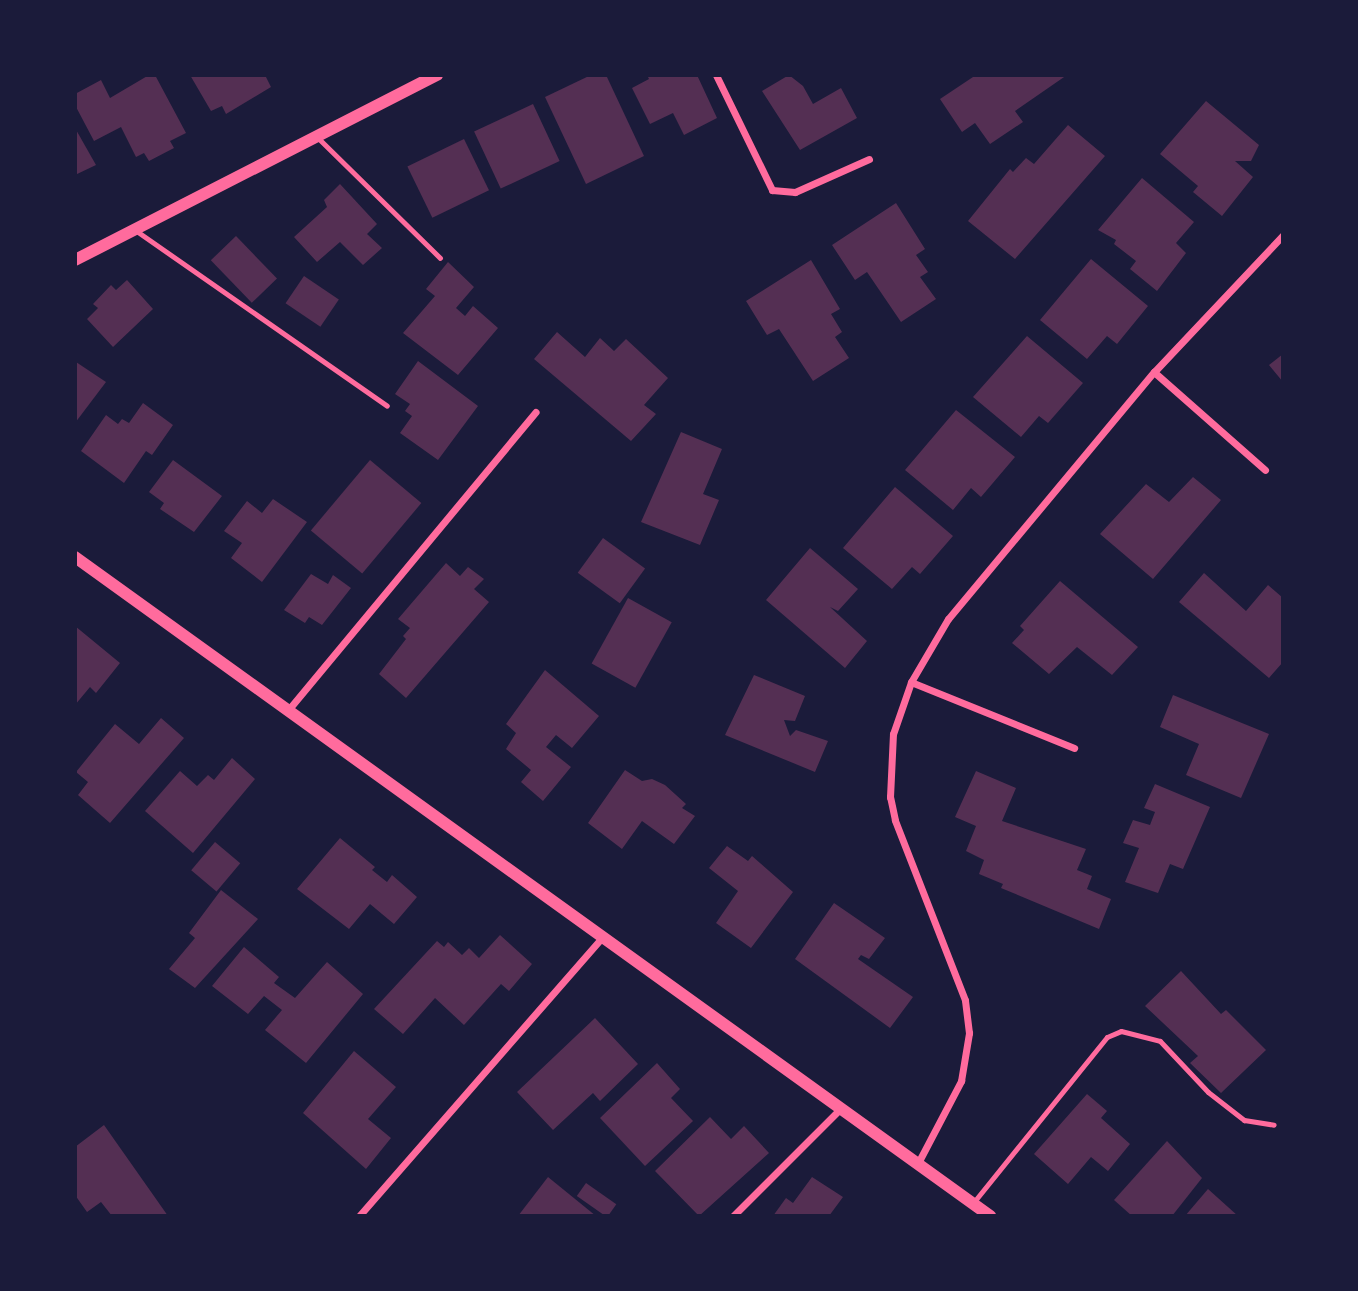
<!DOCTYPE html>
<html>
<head>
<meta charset="utf-8">
<style>
  body { margin:0 }
  #map { position:relative; width:1358px; height:1291px; overflow:hidden; background:#1b1b3a; font-family:Arial,sans-serif }
  div>[style] { position:absolute }
  .building>* { inset:0; background:#542f53; transform-origin:0 0 }
  .service>* { height:5px; margin:-2.5px; padding:0 2.5px; transform-origin:2.5px; border-radius:2.5px; background:#ff6b9d }
  .minor>* { height:7px; margin:-3.5px; padding:0 3.5px; transform-origin:3.5px; border-radius:3.5px; background:#ff6b9d }
  .tertiary>* { height:12px; margin:-6px; padding:0 6px; transform-origin:6px; border-radius:6px; background:#ff6b9d }
  span { translate:-50% -50%; white-space:nowrap; text-align:center; line-height:1.15; -webkit-text-stroke:7px #1b1b3a; paint-order:stroke }
  .frame { position:absolute; inset:0; border:77px solid #1b1b3a; pointer-events:none }
</style>
</head>
<body>
<div id="map">
  <div class="building">
    <i style="clip-path:polygon(149px 75px,155px 75px,186px 133px,170px 141px,174px 148px,149px 161px,144px 153px,136px 157px,121px 127px,94px 141px,75px 105px,75px 94px,101px 80px,110px 98px)"></i>
    <i style="clip-path:polygon(190px 75px,265px 75px,271px 87px,226px 114px,222px 106px,211px 111px)"></i>
    <i style="clip-path:polygon(591px 75px,606px 75px,644px 156px,586px 184px,545px 97px)"></i>
    <i style="clip-path:polygon(647px 75px,697px 75px,717px 118px,684px 135px,673px 113px,650px 124px,632px 88px,649px 79px)"></i>
    <i style="clip-path:polygon(789px 75px,803px 86px,813px 104px,841px 88px,857px 118px,800px 150px,762px 91px)"></i>
    <i style="clip-path:polygon(976px 75px,1067px 75px,1015px 111px,1023px 122px,990px 144px,975px 123px,962px 132px,940px 99px)"></i>
    <i style="clip-path:polygon(1206px 101px,1259px 145px,1251px 161px,1235px 161px,1253px 177px,1222px 216px,1193px 192px,1198px 186px,1160px 154px)"></i>
    <i style="left:533px;top:104px;width:63px;height:65px;rotate:65deg"></i>
    <i style="clip-path:polygon(1068px 125px,1105px 156px,1015px 259px,968px 221px,1010px 169px,1013px 172px,1026px 158px,1034px 164px)"></i>
    <i style="clip-path:polygon(75px 128px,96px 165px,75px 175px)"></i>
    <i style="left:464px;top:139px;width:57px;height:63px;rotate:64deg"></i>
    <i style="clip-path:polygon(1142px 178px,1194px 222px,1176px 243px,1186px 253px,1157px 291px,1130px 269px,1136px 261px,1114px 244px,1116px 240px,1098px 230px)"></i>
    <i style="clip-path:polygon(340px 184px,377px 224px,367px 234px,382px 248px,363px 265px,340px 242px,317px 262px,294px 237px,327px 207px,324px 200px)"></i>
    <i style="clip-path:polygon(896px 203px,925px 249px,916px 255px,928px 272px,920px 277px,936px 299px,901px 322px,867px 272px,855px 280px,832px 245px)"></i>
    <i style="left:236px;top:236px;width:59px;height:35px;rotate:46deg"></i>
    <i style="clip-path:polygon(1091px 259px,1148px 306px,1117px 344px,1107px 336px,1087px 359px,1040px 320px)"></i>
    <i style="clip-path:polygon(811px 260px,840px 309px,831px 314px,842px 332px,835px 337px,849px 358px,813px 381px,779px 329px,767px 335px,746px 301px)"></i>
    <i style="clip-path:polygon(448px 262px,474px 287px,456px 308px,465px 316px,473px 306px,498px 328px,458px 375px,403px 333px,435px 296px,426px 289px)"></i>
    <i style="left:304px;top:276px;width:42px;height:33px;rotate:34deg"></i>
    <i style="clip-path:polygon(127px 280px,153px 309px,113px 347px,87px 319px,98px 308px,93px 304px,111px 285px,116px 290px)"></i>
    <i style="clip-path:polygon(557px 332px,585px 357px,600px 338px,614px 351px,626px 339px,668px 378px,644px 405px,656px 414px,631px 441px,534px 359px)"></i>
    <i style="clip-path:polygon(1027px 336px,1083px 383px,1048px 423px,1039px 416px,1021px 437px,973px 397px)"></i>
    <i style="clip-path:polygon(1283px 354px,1283px 382px,1269px 365px)"></i>
    <i style="clip-path:polygon(418px 361px,478px 406px,438px 460px,400px 433px,412px 416px,405px 411px,410px 404px,395px 394px)"></i>
    <i style="clip-path:polygon(76px 362px,106px 382px,75px 423px,75px 364px)"></i>
    <i style="clip-path:polygon(143px 403px,173px 425px,152px 455px,146px 451px,124px 483px,81px 451px,106px 415px,118px 424px,122px 419px,129px 423px)"></i>
    <i style="clip-path:polygon(956px 410px,1015px 457px,981px 497px,971px 488px,953px 510px,905px 470px)"></i>
    <i style="clip-path:polygon(681px 432px,722px 449px,703px 494px,719px 500px,700px 545px,641px 522px)"></i>
    <i style="clip-path:polygon(173px 460px,222px 496px,194px 532px,160px 509px,164px 503px,149px 492px)"></i>
    <i style="left:370px;top:460px;width:67px;height:92px;rotate:40deg"></i>
    <i style="clip-path:polygon(1193px 477px,1221px 500px,1153px 579px,1100px 534px,1146px 484px,1169px 502px)"></i>
    <i style="clip-path:polygon(895px 487px,953px 536px,920px 574px,912px 567px,892px 589px,843px 548px)"></i>
    <i style="clip-path:polygon(273px 499px,307px 522px,262px 582px,231px 558px,242px 543px,224px 531px,247px 501px,262px 513px)"></i>
    <i style="left:603px;top:538px;width:52px;height:43px;rotate:36deg"></i>
    <i style="clip-path:polygon(810px 548px,858px 589px,838px 611px,830px 607px,867px 641px,845px 668px,766px 600px)"></i>
    <i style="clip-path:polygon(446px 563px,460px 576px,468px 567px,484px 579px,474px 589px,489px 602px,406px 698px,379px 674px,406px 639px,403px 636px,410px 628px,398px 619px)"></i>
    <i style="clip-path:polygon(1204px 573px,1246px 611px,1268px 585px,1283px 598px,1283px 662px,1269px 678px,1179px 602px)"></i>
    <i style="clip-path:polygon(311px 574px,328px 584px,333px 575px,351px 588px,322px 625px,309px 617px,305px 623px,284px 610px)"></i>
    <i style="clip-path:polygon(1060px 581px,1138px 647px,1112px 675px,1077px 647px,1049px 674px,1012px 643px,1024px 630px,1020px 626px)"></i>
    <i style="left:628px;top:598px;width:50px;height:75px;rotate:29deg"></i>
    <i style="clip-path:polygon(75px 626px,120px 663px,96px 693px,90px 687px,75px 705px)"></i>
    <i style="clip-path:polygon(545px 670px,599px 716px,572px 748px,556px 735px,546px 747px,571px 767px,543px 801px,521px 782px,531px 770px,506px 749px,516px 733px,506px 724px)"></i>
    <i style="clip-path:polygon(754px 675px,805px 696px,795px 721px,784px 720px,790px 736px,796px 730px,828px 741px,815px 772px,725px 735px)"></i>
    <i style="clip-path:polygon(1173px 695px,1269px 734px,1241px 798px,1186px 775px,1199px 744px,1160px 727px)"></i>
    <i style="clip-path:polygon(161px 718px,184px 738px,110px 823px,78px 795px,88px 782px,76px 772px,115px 724px,139px 744px)"></i>
    <i style="clip-path:polygon(232px 758px,255px 779px,193px 853px,145px 811px,180px 771px,197px 786px,208px 775px,214px 780px)"></i>
    <i style="clip-path:polygon(625px 770px,642px 781px,652px 779px,665px 785px,686px 804px,682px 808px,695px 816px,674px 844px,642px 821px,622px 849px,588px 823px)"></i>
    <i style="clip-path:polygon(976px 771px,1016px 788px,1002px 821px,1086px 849px,1077px 870px,1092px 876px,1087px 889px,1111px 899px,1099px 929px,1001px 888px,1003px 884px,979px 874px,984px 860px,966px 851px,976px 826px,955px 817px)"></i>
    <i style="clip-path:polygon(1155px 784px,1210px 807px,1183px 869px,1170px 864px,1158px 893px,1125px 882px,1139px 848px,1123px 843px,1133px 820px,1150px 825px,1155px 812px,1144px 808px)"></i>
    <i style="clip-path:polygon(340px 838px,375px 867px,372px 870px,387px 882px,392px 875px,417px 897px,394px 924px,370px 904px,349px 929px,297px 889px)"></i>
    <i style="left:215px;top:842px;width:33px;height:37px;rotate:40deg"></i>
    <i style="clip-path:polygon(727px 846px,748px 861px,752px 856px,793px 892px,751px 948px,716px 923px,738px 891px,709px 868px)"></i>
    <i style="clip-path:polygon(221px 890px,258px 919px,195px 988px,169px 969px,195px 938px,189px 933px)"></i>
    <i style="clip-path:polygon(834px 903px,885px 938px,869px 959px,861px 955px,858px 959px,913px 997px,890px 1028px,795px 959px)"></i>
    <i style="clip-path:polygon(500px 935px,532px 964px,509px 991px,501px 984px,464px 1025px,435px 998px,403px 1034px,374px 1009px,437px 941px,444px 947px,448px 942px,462px 955px,469px 948px,479px 958px)"></i>
    <i style="clip-path:polygon(244px 947px,279px 977px,274px 983px,295px 998px,327px 962px,363px 994px,306px 1063px,265px 1030px,282px 1010px,264px 996px,248px 1014px,212px 986px)"></i>
    <i style="clip-path:polygon(1181px 971px,1221px 1014px,1226px 1010px,1266px 1050px,1221px 1093px,1190px 1063px,1198px 1056px,1145px 1006px)"></i>
    <i style="clip-path:polygon(595px 1018px,638px 1064px,600px 1101px,593px 1093px,553px 1130px,517px 1092px)"></i>
    <i style="clip-path:polygon(354px 1051px,396px 1087px,368px 1119px,391px 1138px,366px 1169px,303px 1113px)"></i>
    <i style="clip-path:polygon(657px 1063px,680px 1089px,671px 1098px,693px 1121px,645px 1166px,600px 1118px)"></i>
    <i style="clip-path:polygon(1087px 1094px,1107px 1111px,1101px 1118px,1130px 1144px,1108px 1171px,1091px 1157px,1068px 1184px,1034px 1154px)"></i>
    <i style="clip-path:polygon(710px 1117px,731px 1139px,744px 1126px,769px 1153px,699px 1216px,655px 1171px)"></i>
    <i style="clip-path:polygon(104px 1125px,168px 1216px,112px 1216px,101px 1202px,87px 1212px,75px 1195px,75px 1147px)"></i>
    <i style="clip-path:polygon(1167px 1141px,1202px 1178px,1172px 1216px,1132px 1216px,1114px 1200px)"></i>
    <i style="clip-path:polygon(548px 1177px,596px 1216px,518px 1216px)"></i>
    <i style="clip-path:polygon(812px 1177px,843px 1197px,829px 1216px,773px 1216px,786px 1198px,793px 1203px)"></i>
    <i style="left:586px;top:1183px;width:37px;height:16px;rotate:35deg"></i>
    <i style="clip-path:polygon(1208px 1189px,1238px 1216px,1185px 1216px)"></i>
  </div>
  <div class="service">
    <i style="left:318px;top:138px;width:171px;rotate:44.5deg"></i>
    <i style="left:135px;top:230px;width:307px;rotate:34.9deg"></i>
    <i style="left:973px;top:1203px;width:213px;rotate:-51.1deg"></i>
    <i style="left:1107px;top:1037px;width:15px;rotate:-23deg"></i>
    <i style="left:1121px;top:1031px;width:40px;rotate:14.4deg"></i>
    <i style="left:1160px;top:1041px;width:70px;rotate:46.7deg"></i>
    <i style="left:1208px;top:1092px;width:46px;rotate:37.9deg"></i>
    <i style="left:1244px;top:1120px;width:30px;rotate:9deg"></i>
  </div>
  <div class="minor">
    <i style="left:716px;top:75px;width:128px;rotate:64deg"></i>
    <i style="left:772px;top:190px;width:23px;rotate:5deg"></i>
    <i style="left:795px;top:192px;width:81px;rotate:-24deg"></i>
    <i style="left:1154px;top:372px;width:148px;rotate:41.4deg"></i>
    <i style="left:911px;top:682px;width:176px;rotate:22deg"></i>
    <i style="left:289px;top:709px;width:386px;rotate:-50.3deg"></i>
    <i style="left:918px;top:1163px;width:93px;rotate:-62.3deg"></i>
    <i style="left:961px;top:1081px;width:49px;rotate:-80.5deg"></i>
    <i style="left:969px;top:1033px;width:33px;rotate:-97deg"></i>
    <i style="left:965px;top:1000px;width:193px;rotate:-111.3deg"></i>
    <i style="left:895px;top:820px;width:24px;rotate:-102deg"></i>
    <i style="left:890px;top:797px;width:63px;rotate:-87.3deg"></i>
    <i style="left:893px;top:734px;width:55px;rotate:-70.9deg"></i>
    <i style="left:911px;top:682px;width:73px;rotate:-59.6deg"></i>
    <i style="left:948px;top:619px;width:322px;rotate:-50.2deg"></i>
    <i style="left:1154px;top:372px;width:188px;rotate:-46.7deg"></i>
    <i style="left:359px;top:1216px;width:371px;rotate:-48.9deg"></i>
    <i style="left:733px;top:1216px;width:151px;rotate:-45deg"></i>
  </div>
  <div class="tertiary">
    <i style="left:75px;top:260px;width:407px;rotate:-27.1deg"></i>
    <i style="left:75px;top:557px;width:1128px;rotate:35.76deg"></i>
  </div>
  <div class="frame"></div>
</div>
</body>
</html>
